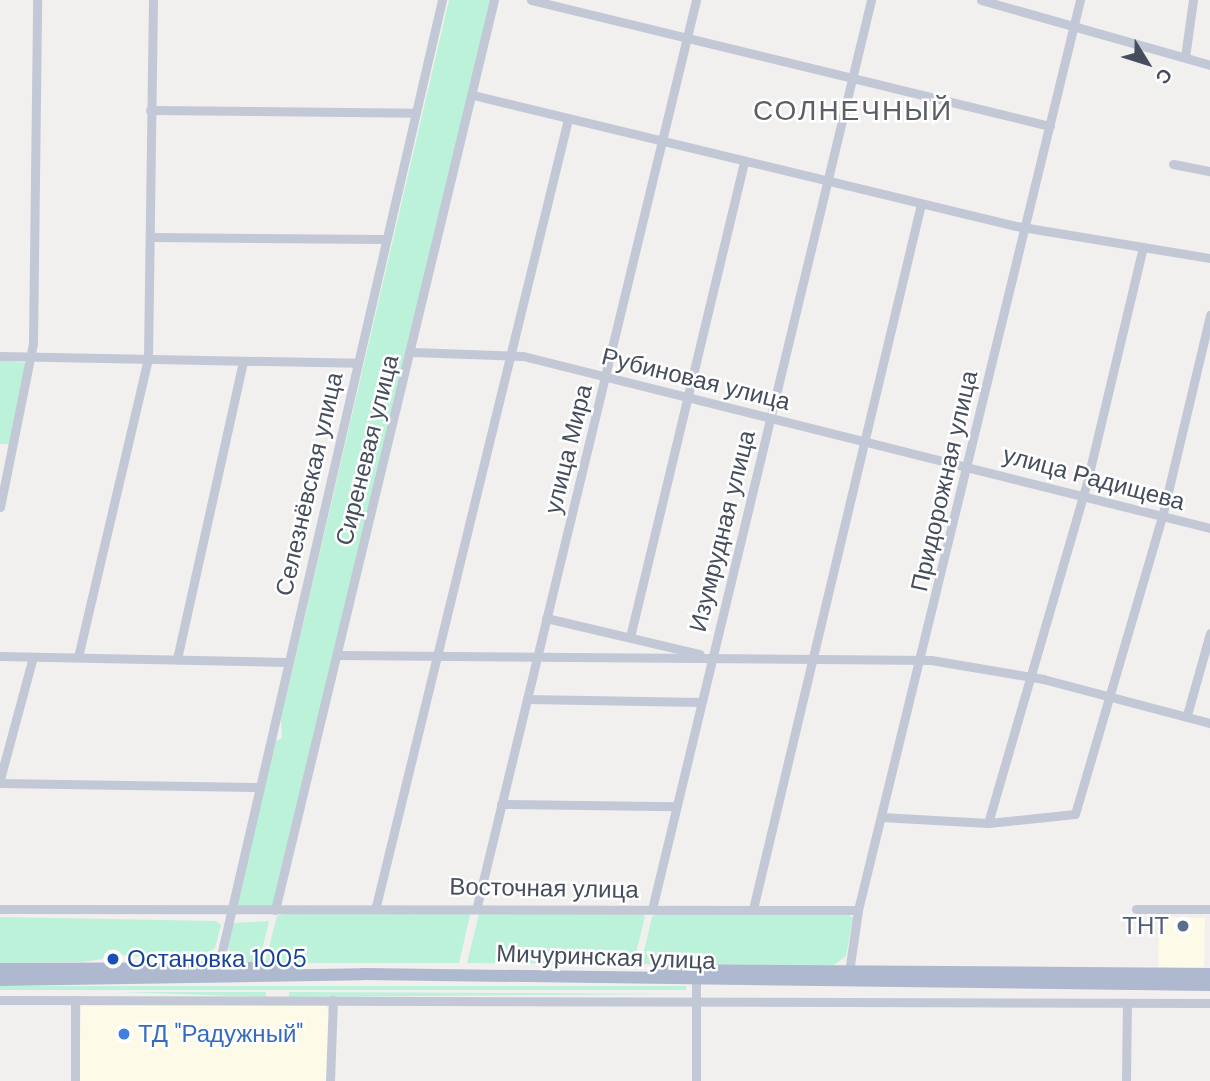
<!DOCTYPE html>
<html>
<head>
<meta charset="utf-8">
<style>
  body { margin:0 }
  #map { position:relative; width:1210px; height:1081px; overflow:hidden; background:#f2efef; font-family:"DM Sans",sans-serif }
  div>[style] { position:absolute }
  .commercial>* { inset:0; background:#fdfae8; transform-origin:0 0 }
  .green>* { inset:0; background:#bcf1da; transform-origin:0 0 }
  .minor>* { height:9px; margin:-4.5px; padding:0 4.5px; transform-origin:4.5px; border-radius:4.5px; background:#c2c8d5 }
  .major>* { height:12px; margin:-6px; padding:0 6px; transform-origin:6px; border-radius:6px; background:#aeb8cf }
  .dots>* { width:19px; height:19px; translate:-50% -50%; box-sizing:border-box; border:4px solid #fff; border-radius:50% }
  span { translate:-50% -50%; white-space:nowrap; text-align:center; line-height:1.15; -webkit-text-stroke:5px #fff; paint-order:stroke }
  .street-label { font-size:24px; color:#464e5d }
  .service-label { font-size:24px; color:#4e5e75 }
  .right { translate:-100% -50%; text-align:right }
  .transit-label { font-size:24px; color:#164399 }
  .left { translate:0 -50%; text-align:left }
  .shop-label { font-size:24px; color:#366cbe }
  .quarter-label { font-size:28px; color:#5b5e64; letter-spacing:2px }
  .north { position:absolute; left:1112px; top:28px; width:70px; height:70px; -webkit-text-stroke:5px #fff; paint-order:stroke; rotate:128deg; font-size:19px; font-weight:700; line-height:28px; text-align:center; color:#464e5d }
  .north::after { content:''; display:block; margin:auto; width:24px; height:32px; background:#464e5d; clip-path:polygon(50% 0,100% 100%,50% 72%,0 100%) }
</style>
</head>
<body>
<div id="map">
  <div class="commercial">
    <i style="left:1159px;top:917px;width:46px;height:50px;rotate:1deg"></i>
    <i style="clip-path:polygon(81px 1004px,325px 1004px,330px 1014px,328px 1081px,79px 1081px)"></i>
  </div>
  <div class="green">
    <i style="clip-path:polygon(449px 0,492px 0,273px 907px,237px 905px,274px 742px,282px 738px,281px 719px)"></i>
    <i style="clip-path:polygon(0 360px,26px 363px,11px 444px,0 444px)"></i>
    <i style="clip-path:polygon(295px 910px,469px 913px,470px 915px,459px 963px,265px 963px,277px 916px)"></i>
    <i style="clip-path:polygon(659px 912px,849px 915px,853px 918px,846px 956px,834px 965px,641px 964px,652px 917px)"></i>
    <i style="clip-path:polygon(479px 914px,643px 914px,645px 917px,633px 964px,467px 963px)"></i>
    <i style="clip-path:polygon(0 917px,216px 921px,221px 925px,215px 948px,192px 963px,105px 953px,103px 959px,82px 962px,0 963px)"></i>
    <i style="clip-path:polygon(269px 921px,259px 963px,235px 960px,228px 948px,233px 923px)"></i>
    <i style="left:0;top:986px;width:686px;height:4px"></i>
    <i style="clip-path:polygon(121px 992px,266px 992px,266px 997px)"></i>
    <i style="clip-path:polygon(289px 992px,691px 994px,289px 997px)"></i>
  </div>
  <div class="minor">
    <i style="left:531px;top:0;width:534px;rotate:13.65deg"></i>
    <i style="left:981px;top:0;width:238px;rotate:15.8deg"></i>
    <i style="left:1185px;top:57px;width:58px;rotate:-82deg"></i>
    <i style="left:473px;top:95px;width:559px;rotate:13.56deg"></i>
    <i style="left:1016px;top:226px;width:197px;rotate:9.4deg"></i>
    <i style="left:150px;top:110px;width:266px;rotate:0.6deg"></i>
    <i style="left:1173px;top:164px;width:38px;rotate:11deg"></i>
    <i style="left:151px;top:237px;width:235px;rotate:0.5deg"></i>
    <i style="left:412px;top:352px;width:111px;rotate:2.1deg"></i>
    <i style="left:523px;top:356px;width:708px;rotate:14.06deg"></i>
    <i style="left:0;top:356px;width:357px;rotate:1.1deg"></i>
    <i style="left:0;top:507px;width:167px;rotate:-78.6deg"></i>
    <i style="left:33px;top:343px;width:343px;rotate:-89.3deg"></i>
    <i style="left:546px;top:618px;width:158px;rotate:13.2deg"></i>
    <i style="left:630px;top:637px;width:489px;rotate:-76.5deg"></i>
    <i style="left:338px;top:655px;width:593px;rotate:0.48deg"></i>
    <i style="left:931px;top:660px;width:114px;rotate:9.6deg"></i>
    <i style="left:1043px;top:679px;width:173px;rotate:14.8deg"></i>
    <i style="left:0;top:656px;width:287px;rotate:1.2deg"></i>
    <i style="left:78px;top:657px;width:307px;rotate:-76.8deg"></i>
    <i style="left:148px;top:358px;width:358px;rotate:-89.2deg"></i>
    <i style="left:177px;top:659px;width:305px;rotate:-77.5deg"></i>
    <i style="left:527px;top:699px;width:174px;rotate:1deg"></i>
    <i style="left:1187px;top:715px;width:85px;rotate:-74.3deg"></i>
    <i style="left:0;top:779px;width:126px;rotate:-74.9deg"></i>
    <i style="left:0;top:783px;width:259px;rotate:0.9deg"></i>
    <i style="left:501px;top:804px;width:175px;rotate:0.7deg"></i>
    <i style="left:881px;top:817px;width:107px;rotate:3.2deg"></i>
    <i style="left:988px;top:823px;width:87px;rotate:-5.9deg"></i>
    <i style="left:1075px;top:814px;width:309px;rotate:-73.7deg"></i>
    <i style="left:1162px;top:517px;width:208px;rotate:-76.6deg"></i>
    <i style="left:988px;top:823px;width:351px;rotate:-73.8deg"></i>
    <i style="left:1086px;top:486px;width:246px;rotate:-76.6deg"></i>
    <i style="left:376px;top:906px;width:810px;rotate:-76.29deg"></i>
    <i style="left:477px;top:906px;width:932px;rotate:-76.41deg"></i>
    <i style="left:0;top:909px;width:858px;rotate:0.07deg"></i>
    <i style="left:652px;top:909px;width:935px;rotate:-76.45deg"></i>
    <i style="left:753px;top:909px;width:725px;rotate:-76.6deg"></i>
    <i style="left:1136px;top:909px;width:74px"></i>
    <i style="left:275px;top:910px;width:936px;rotate:-76.47deg"></i>
    <i style="left:849px;top:972px;width:63px;rotate:-81.7deg"></i>
    <i style="left:858px;top:910px;width:937px;rotate:-76.29deg"></i>
    <i style="left:217px;top:973px;width:999px;rotate:-76.98deg"></i>
    <i style="left:696px;top:981px;width:100px;rotate:90deg"></i>
    <i style="left:0;top:1000px;width:1210px;rotate:0.14deg"></i>
    <i style="left:75px;top:1081px;width:81px;rotate:-90deg"></i>
    <i style="left:330px;top:1081px;width:81px;rotate:-87.9deg"></i>
    <i style="left:1126px;top:1081px;width:78px;rotate:-89.3deg"></i>
  </div>
  <div class="major">
    <i style="left:0;top:969px;width:296px;rotate:-0.2deg"></i>
    <i style="left:657px;top:970px;width:553px;rotate:0.41deg"></i>
    <i style="left:0;top:980px;width:363px;rotate:-0.9deg"></i>
    <i style="left:363px;top:974px;width:847px;rotate:0.74deg"></i>
  </div>
  <div class="dots">
    <i style="left:1183px;top:926px;background:#5c6f8a"></i>
    <i style="left:113px;top:959px;background:#1a4fb4"></i>
    <i style="left:124px;top:1034px;background:#3f7fe0"></i>
  </div>
  <div class="street-label">
    <span style="left:696px;top:379px;rotate:14deg">Рубиновая улица</span>
    <span style="left:568px;top:449px;rotate:-76deg">улица Мира</span>
    <span style="left:367px;top:450px;rotate:-76deg">Сиреневая улица</span>
    <span style="left:1094px;top:478px;rotate:15deg">улица Радищева</span>
    <span style="left:944px;top:481px;rotate:-77deg">Придорожная улица</span>
    <span style="left:309px;top:484px;rotate:-77deg">Селезнёвская улица</span>
    <span style="left:722px;top:531px;rotate:-76deg">Изумрудная улица</span>
    <span style="left:544px;top:888px;rotate:1deg">Восточная улица</span>
    <span style="left:606px;top:957px;rotate:2deg">Мичуринская улица</span>
  </div>
  <div class="service-label">
    <span class="right" style="left:1169px;top:926px">ТНТ</span>
  </div>
  <div class="transit-label">
    <span class="left" style="left:127px;top:959px">Остановка 1005</span>
  </div>
  <div class="shop-label">
    <span class="left" style="left:138px;top:1034px">ТД "Радужный"</span>
  </div>
  <div class="quarter-label">
    <span style="left:853px;top:111px">СОЛНЕЧНЫЙ</span>
  </div>
  <div class="north">С</div>
</div>
</body>
</html>
